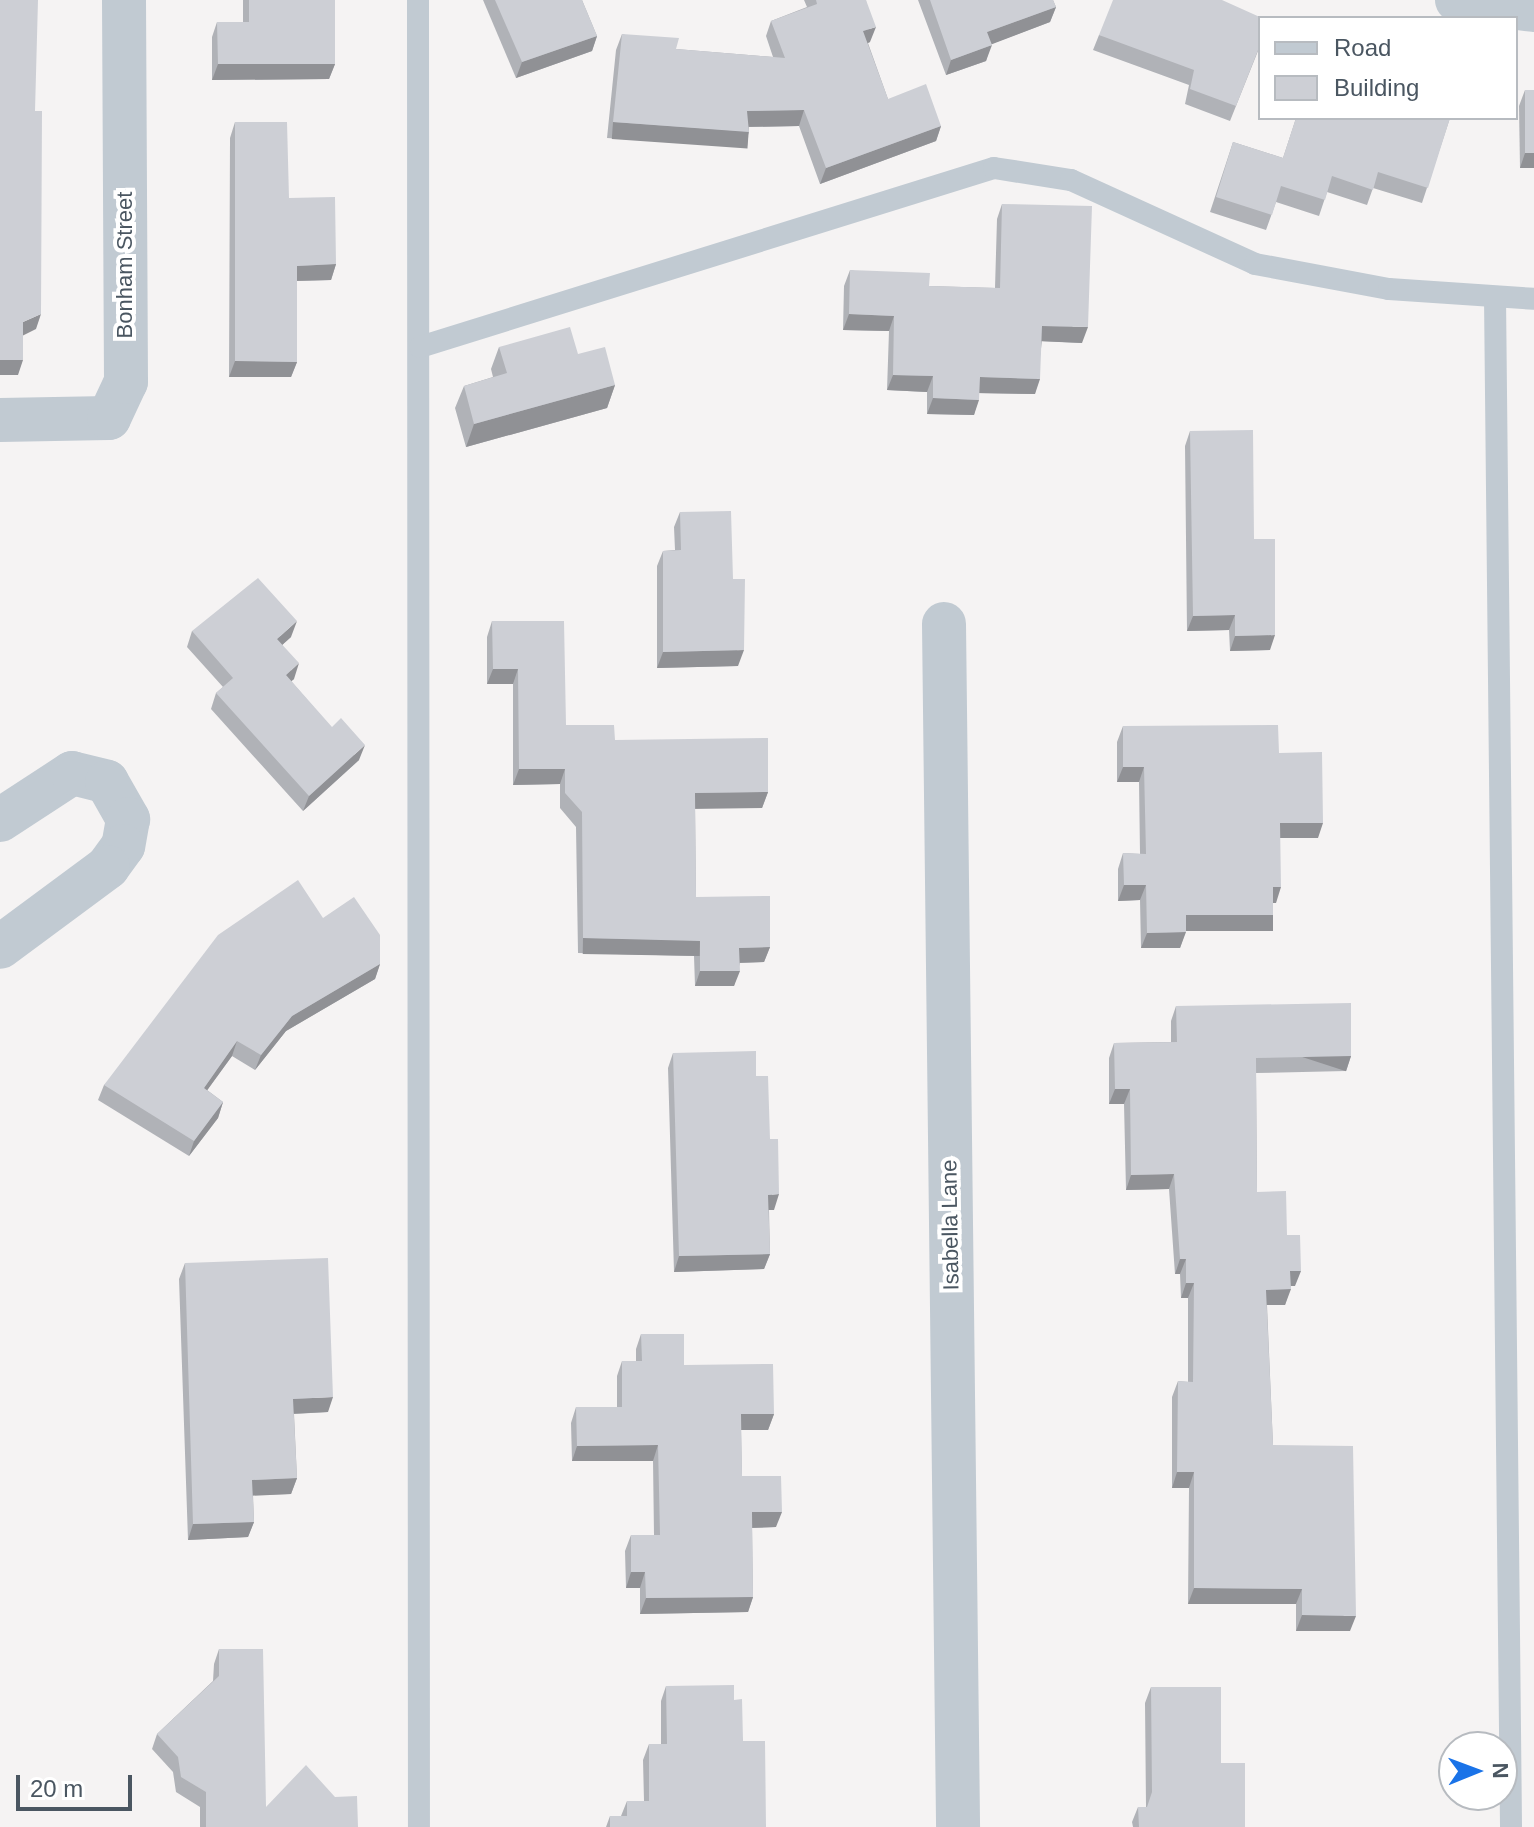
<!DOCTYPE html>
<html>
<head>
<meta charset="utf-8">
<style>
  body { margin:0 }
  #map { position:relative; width:1534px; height:1827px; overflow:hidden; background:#f5f3f3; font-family:Helvetica,sans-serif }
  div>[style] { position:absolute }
  .lane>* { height:22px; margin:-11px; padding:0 11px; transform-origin:11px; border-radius:11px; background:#c1cad2 }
  .street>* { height:44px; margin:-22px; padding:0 22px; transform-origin:22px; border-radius:22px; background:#c1cad2 }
  .wall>* { inset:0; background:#b0b2b7 }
  .shaded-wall>* { inset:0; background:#909195; transform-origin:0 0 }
  .building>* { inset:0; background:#cdcfd5; transform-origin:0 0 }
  span { translate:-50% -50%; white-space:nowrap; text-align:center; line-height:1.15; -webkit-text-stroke:8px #fff; paint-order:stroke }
  .street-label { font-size:22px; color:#4a5661 }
  .legend { position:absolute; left:1258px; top:16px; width:260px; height:104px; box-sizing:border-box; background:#fff; border:2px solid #b7bbc0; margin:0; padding:10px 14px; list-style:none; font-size:24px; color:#4a5661 }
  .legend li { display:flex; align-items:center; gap:16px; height:40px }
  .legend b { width:40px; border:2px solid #b7bbc0 }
  .north { position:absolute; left:1438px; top:1731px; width:80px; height:80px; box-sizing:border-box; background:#fff; border:2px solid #b7bbc0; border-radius:50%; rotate:89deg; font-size:22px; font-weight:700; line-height:32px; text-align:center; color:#4a5661 }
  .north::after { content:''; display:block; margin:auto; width:28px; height:36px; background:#1a73e8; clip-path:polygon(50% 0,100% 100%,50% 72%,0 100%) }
  .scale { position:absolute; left:16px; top:1775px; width:116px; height:36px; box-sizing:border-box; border:4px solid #4a5661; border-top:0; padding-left:10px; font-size:24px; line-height:28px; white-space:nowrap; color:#4a5661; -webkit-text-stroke:6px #fff; paint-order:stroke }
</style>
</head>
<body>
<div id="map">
  <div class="lane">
    <i style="left:418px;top:0;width:1827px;rotate:89.97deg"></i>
    <i style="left:1495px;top:297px;width:1530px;rotate:89.4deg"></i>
    <i style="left:420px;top:347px;width:601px;rotate:-17.32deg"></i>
    <i style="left:994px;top:168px;width:78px;rotate:8.9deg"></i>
    <i style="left:1071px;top:180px;width:202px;rotate:24.5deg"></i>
    <i style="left:1255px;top:264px;width:136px;rotate:10.6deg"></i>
    <i style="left:1389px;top:289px;width:145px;rotate:3.9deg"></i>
  </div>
  <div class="street">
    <i style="left:1457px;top:0;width:78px;rotate:7.4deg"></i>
    <i style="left:0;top:420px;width:109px;rotate:-1.1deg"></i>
    <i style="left:109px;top:418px;width:40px;rotate:-65deg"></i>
    <i style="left:126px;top:382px;width:382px;rotate:-90.3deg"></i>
    <i style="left:944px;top:624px;width:1203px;rotate:89.33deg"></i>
    <i style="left:0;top:820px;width:86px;rotate:-33.1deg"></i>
    <i style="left:72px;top:773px;width:36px;rotate:14deg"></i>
    <i style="left:107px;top:782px;width:43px;rotate:60.4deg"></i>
    <i style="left:128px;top:819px;width:27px;rotate:100deg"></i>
    <i style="left:123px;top:846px;width:26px;rotate:126deg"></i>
    <i style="left:108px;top:867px;width:134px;rotate:143.5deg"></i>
  </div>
  <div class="wall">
    <i style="clip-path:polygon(243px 0,335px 0,335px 64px,329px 79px,212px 80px,212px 37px,217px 22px,243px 22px)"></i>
    <i style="clip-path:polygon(483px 0,582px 0,597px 36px,592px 51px,516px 78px)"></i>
    <i style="clip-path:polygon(804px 0,866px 0,870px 42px,868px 43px,888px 99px,941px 126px,936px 141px,820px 184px,799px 126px,749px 127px,749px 132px,744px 147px,607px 138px,616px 50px,622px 34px,676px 49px,773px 57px,766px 36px,771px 21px,807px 7px)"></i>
    <i style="clip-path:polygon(918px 0,1053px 0,1056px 7px,1050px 22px,991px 44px,986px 61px,946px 75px)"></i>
    <i style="clip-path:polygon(1099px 35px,1260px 46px,1230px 121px,1185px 104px,1189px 85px,1093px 50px)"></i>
    <i style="clip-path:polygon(1525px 90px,1534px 168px,1520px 168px,1519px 106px)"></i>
    <i style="clip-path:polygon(1296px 118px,1450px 118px,1422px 203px,1373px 188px,1367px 205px,1327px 192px,1319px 216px,1276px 202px,1266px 230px,1210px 212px,1233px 142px,1283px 158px)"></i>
    <i style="clip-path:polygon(235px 122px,336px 264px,331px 280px,297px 281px,297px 362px,291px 377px,229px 377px,230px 138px)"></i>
    <i style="clip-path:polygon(1002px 204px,1082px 343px,1042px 341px,1035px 394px,979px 393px,974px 415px,927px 414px,927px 392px,887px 390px,889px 331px,843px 330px,844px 286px,850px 270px,929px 286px,995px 288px,997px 219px)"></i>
    <i style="clip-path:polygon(499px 347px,578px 354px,615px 385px,607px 408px,466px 447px,455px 408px,464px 386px,493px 377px,491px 369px)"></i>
    <i style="clip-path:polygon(1190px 431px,1254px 539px,1270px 650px,1230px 651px,1229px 630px,1187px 631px,1185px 446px)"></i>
    <i style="clip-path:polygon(680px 512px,733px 579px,738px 666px,657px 668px,657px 566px,663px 551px,675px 550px,674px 527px)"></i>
    <i style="clip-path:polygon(492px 621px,566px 725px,768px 792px,762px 808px,695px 808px,696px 897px,770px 947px,764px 962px,740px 963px,734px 986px,695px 986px,694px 956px,578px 953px,576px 827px,560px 808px,560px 784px,513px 785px,513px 684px,487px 684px,487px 637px)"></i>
    <i style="clip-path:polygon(192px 631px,291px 637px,282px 645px,294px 679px,291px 681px,359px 760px,303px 811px,211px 709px,216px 693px,223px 687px,187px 647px)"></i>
    <i style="clip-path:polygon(1123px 726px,1279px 753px,1318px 838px,1280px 838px,1276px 903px,1273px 903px,1273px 915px,1268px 930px,1186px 930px,1180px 948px,1141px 948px,1140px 900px,1118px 901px,1118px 869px,1123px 853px,1140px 854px,1139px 782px,1117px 782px,1117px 742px)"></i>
    <i style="clip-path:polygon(323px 918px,380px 964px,375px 979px,286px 1031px,255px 1070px,232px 1056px,207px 1090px,223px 1102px,218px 1118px,189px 1156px,98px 1100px,104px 1085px)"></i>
    <i style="clip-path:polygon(1176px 1006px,1351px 1056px,1346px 1071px,1256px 1073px,1257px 1192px,1287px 1235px,1295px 1286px,1291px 1286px,1285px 1305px,1267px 1305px,1273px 1445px,1350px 1631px,1296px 1631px,1296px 1604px,1188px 1604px,1189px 1488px,1172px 1488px,1172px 1397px,1178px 1381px,1188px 1382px,1188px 1298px,1181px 1298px,1180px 1274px,1175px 1274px,1169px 1189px,1126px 1190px,1124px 1104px,1109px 1104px,1109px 1058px,1114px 1043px,1171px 1042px,1171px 1021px)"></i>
    <i style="clip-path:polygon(673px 1053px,756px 1076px,774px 1210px,769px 1210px,770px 1254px,764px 1269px,674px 1272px,668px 1068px)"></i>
    <i style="clip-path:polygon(185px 1263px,328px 1412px,294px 1414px,297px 1478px,291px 1494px,253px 1495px,254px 1522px,248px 1537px,188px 1540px,179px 1279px)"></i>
    <i style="clip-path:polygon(641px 1334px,684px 1365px,774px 1414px,768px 1430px,741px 1430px,742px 1476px,776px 1527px,752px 1528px,753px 1597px,748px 1612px,640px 1614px,640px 1588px,626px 1588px,625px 1551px,631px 1535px,654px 1535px,653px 1461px,572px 1461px,571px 1423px,576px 1407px,617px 1407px,617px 1376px,622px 1361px,636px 1361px,636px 1349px)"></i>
    <i style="clip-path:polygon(219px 1649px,266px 1807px,358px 1827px,200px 1827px,200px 1807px,176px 1792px,173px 1772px,152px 1749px,157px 1734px,213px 1681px,214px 1664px)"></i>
    <i style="clip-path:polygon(666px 1686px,734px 1700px,743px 1741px,766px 1827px,606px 1827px,610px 1816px,621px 1816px,627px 1801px,644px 1801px,643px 1760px,649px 1744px,661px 1744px,661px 1701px)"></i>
    <i style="clip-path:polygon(1151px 1687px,1221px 1763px,1245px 1827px,1133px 1827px,1132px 1822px,1138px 1807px,1146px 1807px,1145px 1703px)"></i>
  </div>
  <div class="shaded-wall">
    <i style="clip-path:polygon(1056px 7px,1050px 22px,982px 48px,987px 32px)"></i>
    <i style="clip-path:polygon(876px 27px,870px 42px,858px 47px,863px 31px)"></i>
    <i style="clip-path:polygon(597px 36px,592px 51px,516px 78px,522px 62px)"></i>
    <i style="clip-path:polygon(992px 45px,986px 61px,946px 75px,951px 60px)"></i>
    <i style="clip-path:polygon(218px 64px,335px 64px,329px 79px,212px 80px)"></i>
    <i style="clip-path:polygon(804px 110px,799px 126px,741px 127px,747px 111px)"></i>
    <i style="left:613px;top:122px;width:136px;height:17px;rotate:4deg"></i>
    <i style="clip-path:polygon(941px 126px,936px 141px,820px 184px,826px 168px)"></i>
    <i style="clip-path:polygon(1525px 153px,1534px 153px,1534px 168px,1520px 168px)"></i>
    <i style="clip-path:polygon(336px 264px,331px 280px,292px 281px,297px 266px)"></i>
    <i style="clip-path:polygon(41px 314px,36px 329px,18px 338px,23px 322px)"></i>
    <i style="clip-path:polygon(849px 314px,894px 316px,889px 331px,843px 330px)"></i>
    <i style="clip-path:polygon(1042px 326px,1088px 327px,1082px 343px,1036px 341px)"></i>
    <i style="clip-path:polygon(0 360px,23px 360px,18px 375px,0 375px)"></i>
    <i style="clip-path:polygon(235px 361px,297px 362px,291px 377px,229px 377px)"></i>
    <i style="clip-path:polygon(893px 375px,933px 376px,927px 392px,887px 390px)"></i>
    <i style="clip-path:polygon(980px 377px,1040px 379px,1035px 394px,974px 393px)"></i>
    <i style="clip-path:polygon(615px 385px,607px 408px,466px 447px,474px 424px)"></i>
    <i style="clip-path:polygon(933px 398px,979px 400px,974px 415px,927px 414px)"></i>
    <i style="clip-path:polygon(1235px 615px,1229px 630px,1187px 631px,1193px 616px)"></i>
    <i style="clip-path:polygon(297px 621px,291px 637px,271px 655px,277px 639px)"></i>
    <i style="clip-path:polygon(1275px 635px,1270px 650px,1230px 651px,1235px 636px)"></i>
    <i style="clip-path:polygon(744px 650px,738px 666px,657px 668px,663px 652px)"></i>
    <i style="clip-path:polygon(299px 663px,294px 679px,280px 691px,286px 675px)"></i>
    <i style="clip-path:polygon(493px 669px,518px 669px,513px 684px,487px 684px)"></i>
    <i style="clip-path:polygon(365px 745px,359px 760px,303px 811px,309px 796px)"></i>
    <i style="clip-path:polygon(1123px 767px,1144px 767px,1139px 782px,1117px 782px)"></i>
    <i style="clip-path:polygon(519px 769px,565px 769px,560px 784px,513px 785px)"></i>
    <i style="clip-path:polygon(768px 792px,762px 808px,689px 809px,695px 793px)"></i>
    <i style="clip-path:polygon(1280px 823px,1323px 823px,1318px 838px,1274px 838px)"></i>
    <i style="clip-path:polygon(1124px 885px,1146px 885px,1140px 900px,1118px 901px)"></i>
    <i style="clip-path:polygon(1273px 887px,1281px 887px,1276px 903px,1268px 903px)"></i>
    <i style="left:1186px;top:915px;width:87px;height:16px"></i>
    <i style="clip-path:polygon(1186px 932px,1180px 948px,1141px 948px,1147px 933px)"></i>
    <i style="left:583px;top:938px;width:117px;height:16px;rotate:1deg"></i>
    <i style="clip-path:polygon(770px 947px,764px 962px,734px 963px,739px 948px)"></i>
    <i style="clip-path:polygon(380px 964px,375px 979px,286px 1031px,255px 1070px,261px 1055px,292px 1016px)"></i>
    <i style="clip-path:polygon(700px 971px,740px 971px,734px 986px,695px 986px)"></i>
    <i style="clip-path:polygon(237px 1041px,232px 1056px,198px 1103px,204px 1088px)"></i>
    <i style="left:1351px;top:1056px;width:16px;height:95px;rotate:108deg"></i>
    <i style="clip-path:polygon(1115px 1089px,1130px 1089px,1124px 1104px,1109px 1104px)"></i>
    <i style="clip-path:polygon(223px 1102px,218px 1118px,189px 1156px,194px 1141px)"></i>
    <i style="clip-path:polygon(1174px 1174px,1169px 1189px,1126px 1190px,1131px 1175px)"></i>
    <i style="clip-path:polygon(779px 1194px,774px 1210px,763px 1210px,768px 1195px)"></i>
    <i style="clip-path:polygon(770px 1254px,764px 1269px,674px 1272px,679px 1256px)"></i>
    <i style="clip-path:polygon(1180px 1259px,1186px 1259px,1180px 1274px,1175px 1274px)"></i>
    <i style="clip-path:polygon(1290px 1271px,1301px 1271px,1295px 1286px,1285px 1286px)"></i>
    <i style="clip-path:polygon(1186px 1283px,1194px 1283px,1188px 1298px,1181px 1298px)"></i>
    <i style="clip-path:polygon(1291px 1289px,1285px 1305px,1260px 1305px,1266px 1290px)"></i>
    <i style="clip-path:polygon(333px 1397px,328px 1412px,288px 1414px,293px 1399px)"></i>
    <i style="clip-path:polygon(741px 1414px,774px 1414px,768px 1430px,736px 1430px)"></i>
    <i style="clip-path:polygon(658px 1445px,653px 1461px,572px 1461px,577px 1446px)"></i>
    <i style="clip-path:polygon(1177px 1472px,1194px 1472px,1189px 1488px,1172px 1488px)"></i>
    <i style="clip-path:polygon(297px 1478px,291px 1494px,246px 1496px,252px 1480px)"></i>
    <i style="clip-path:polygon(752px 1512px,782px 1512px,776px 1527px,746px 1528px)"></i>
    <i style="clip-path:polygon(254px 1522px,248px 1537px,188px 1540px,193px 1524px)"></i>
    <i style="clip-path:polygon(631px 1572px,645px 1572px,640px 1588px,626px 1588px)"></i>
    <i style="clip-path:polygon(1194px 1588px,1302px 1589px,1296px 1604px,1188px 1604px)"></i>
    <i style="clip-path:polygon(753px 1597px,748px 1612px,640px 1614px,646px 1598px)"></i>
    <i style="clip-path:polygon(1302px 1615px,1356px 1616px,1350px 1631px,1296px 1631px)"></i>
  </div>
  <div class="building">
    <i style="clip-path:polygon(0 0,38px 0,35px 111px,42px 111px,41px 314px,23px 322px,23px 360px,0 360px)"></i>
    <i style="clip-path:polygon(249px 0,335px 0,335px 64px,218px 64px,217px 22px,249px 22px)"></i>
    <i style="clip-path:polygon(495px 0,582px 0,597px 36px,522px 62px)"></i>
    <i style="clip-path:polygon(816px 0,866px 0,876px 27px,863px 31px,888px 99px,926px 84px,941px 126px,826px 168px,804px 110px,747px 111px,749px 132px,613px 122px,622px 34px,679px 38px,676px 49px,785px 58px,771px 21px,817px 4px)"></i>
    <i style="clip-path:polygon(930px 0,1053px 0,1056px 7px,987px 32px,992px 45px,951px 60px)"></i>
    <i style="clip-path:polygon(1113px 0,1222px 0,1262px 18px,1260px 18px,1260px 45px,1236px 106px,1190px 89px,1194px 70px,1099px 35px)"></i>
    <i style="left:1525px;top:90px;width:9px;height:63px"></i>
    <i style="clip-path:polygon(1296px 118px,1450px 118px,1428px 188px,1378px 172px,1373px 190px,1332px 176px,1325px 200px,1281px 186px,1272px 215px,1216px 197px,1233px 142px,1283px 158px)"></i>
    <i style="clip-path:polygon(235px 122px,287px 122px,289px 198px,335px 197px,336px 264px,297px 266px,297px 362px,235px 361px)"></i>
    <i style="clip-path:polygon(1002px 204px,1092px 206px,1088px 327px,1042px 326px,1040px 379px,980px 377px,979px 400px,933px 398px,933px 376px,893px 375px,894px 316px,849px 314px,850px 270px,930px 273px,929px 286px,1000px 288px)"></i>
    <i style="clip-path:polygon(570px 327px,578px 354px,605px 347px,615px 385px,474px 424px,464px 386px,507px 373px,499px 347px)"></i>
    <i style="clip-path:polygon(1253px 430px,1254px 539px,1275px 539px,1275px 635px,1235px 636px,1235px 615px,1193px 616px,1190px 431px)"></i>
    <i style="clip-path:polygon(731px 511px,733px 579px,745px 579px,744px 650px,663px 652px,663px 551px,681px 550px,680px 512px)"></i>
    <i style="clip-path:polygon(258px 578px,297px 621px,277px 639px,299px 663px,286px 675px,332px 727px,341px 718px,365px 745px,309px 796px,216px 693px,233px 678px,192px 631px)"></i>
    <i style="clip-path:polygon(492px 621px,564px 621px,566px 725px,614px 725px,615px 740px,768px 738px,768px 792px,695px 793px,696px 897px,770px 896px,770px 947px,739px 948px,740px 971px,700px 971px,700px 941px,583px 938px,582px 812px,565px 793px,565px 769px,519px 769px,518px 669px,493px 669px)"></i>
    <i style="clip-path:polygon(1278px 725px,1279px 753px,1322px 752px,1323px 823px,1280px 823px,1281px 887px,1273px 887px,1273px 915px,1186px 915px,1186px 932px,1147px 933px,1146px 885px,1124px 885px,1123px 853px,1146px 854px,1144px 767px,1123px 767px,1123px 726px)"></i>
    <i style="clip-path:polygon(298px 880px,323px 918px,354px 897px,380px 935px,380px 964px,292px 1016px,261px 1055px,237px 1041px,204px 1088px,223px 1102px,194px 1141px,104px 1085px,218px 935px)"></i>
    <i style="clip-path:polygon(1351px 1003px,1351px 1056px,1256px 1058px,1257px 1192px,1286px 1191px,1287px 1235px,1300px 1235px,1301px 1271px,1290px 1271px,1291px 1289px,1266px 1290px,1273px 1445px,1353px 1446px,1356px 1616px,1302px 1615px,1302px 1589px,1194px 1588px,1194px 1472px,1177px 1472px,1178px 1381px,1193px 1382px,1194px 1283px,1186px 1283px,1186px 1259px,1180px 1259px,1174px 1174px,1131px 1175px,1130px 1089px,1115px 1089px,1114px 1043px,1177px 1042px,1176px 1006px)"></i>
    <i style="clip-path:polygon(756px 1051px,756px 1076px,768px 1076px,770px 1139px,778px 1139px,779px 1194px,768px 1195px,770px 1254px,679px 1256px,673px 1053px)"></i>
    <i style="clip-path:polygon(328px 1258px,333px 1397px,293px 1399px,297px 1478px,252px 1480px,254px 1522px,193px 1524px,185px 1263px)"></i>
    <i style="clip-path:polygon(641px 1334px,684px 1334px,684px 1365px,773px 1364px,774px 1414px,741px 1414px,742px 1476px,781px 1476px,782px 1512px,752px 1512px,753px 1597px,646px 1598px,645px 1572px,631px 1572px,631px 1535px,660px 1535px,658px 1445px,577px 1446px,576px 1407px,622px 1407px,622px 1361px,642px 1361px)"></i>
    <i style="clip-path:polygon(219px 1649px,263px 1649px,266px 1807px,306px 1765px,335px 1797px,357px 1796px,358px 1827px,206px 1827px,206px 1792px,181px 1777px,178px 1757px,157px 1734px,219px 1676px)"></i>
    <i style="clip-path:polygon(734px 1685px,734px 1700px,742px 1699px,743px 1741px,765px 1741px,766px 1827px,610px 1827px,610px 1816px,627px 1816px,627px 1801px,649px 1801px,649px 1744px,667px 1744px,666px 1686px)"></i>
    <i style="clip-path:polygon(1151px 1687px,1221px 1687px,1221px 1763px,1245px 1763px,1245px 1827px,1139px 1827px,1138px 1807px,1147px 1807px,1152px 1792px)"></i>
  </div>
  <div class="street-label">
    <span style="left:125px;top:265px;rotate:-90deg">Bonham Street</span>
    <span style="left:950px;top:1225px;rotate:-91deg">Isabella Lane</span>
  </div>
  <ul class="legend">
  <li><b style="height:10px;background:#c1cad2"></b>Road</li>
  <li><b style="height:22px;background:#cdcfd5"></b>Building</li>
  </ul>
  <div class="north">N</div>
  <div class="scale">20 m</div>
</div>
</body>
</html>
